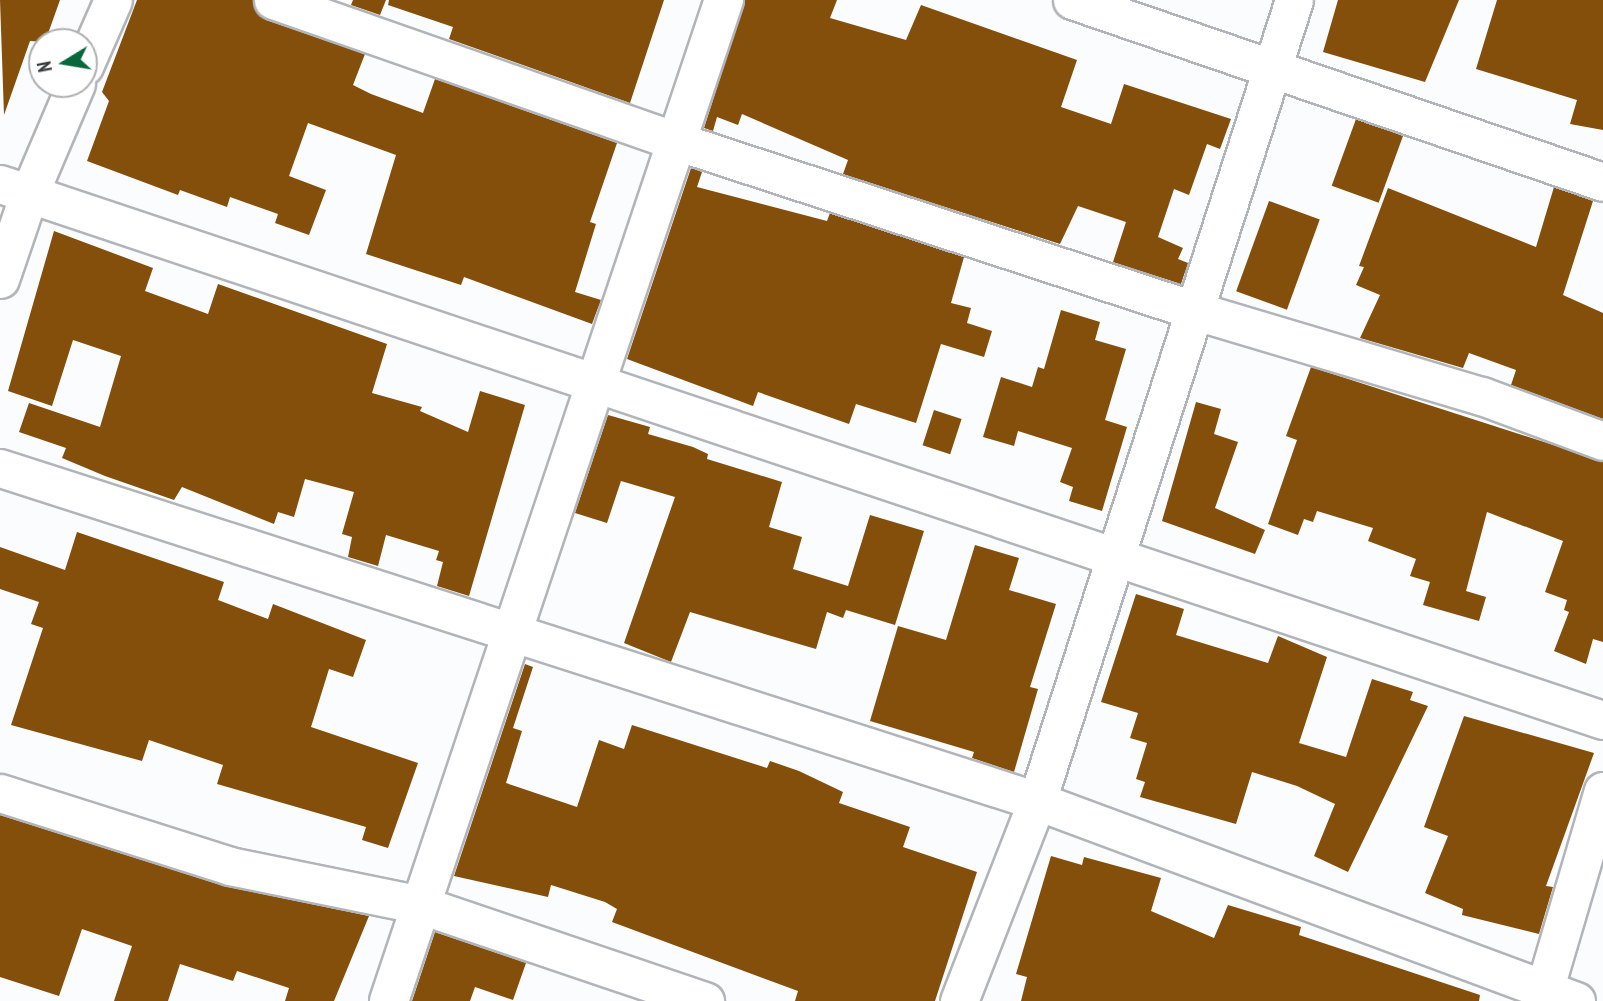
<!DOCTYPE html>
<html>
<head>
<meta charset="utf-8">
<style>
  body { margin:0 }
  #map { position:relative; width:1603px; height:1001px; overflow:hidden; background:#fafcfe; font-family:"PT Sans Narrow",sans-serif }
  div>[style] { position:absolute }
  .building>* { inset:0; background:#844f0b; transform-origin:0 0 }
  .roads { filter:drop-shadow(2px 0 #b1b5b9) drop-shadow(-2px 0 #b1b5b9) drop-shadow(0 2px #b1b5b9) drop-shadow(0 -2px #b1b5b9) }
  .minor>* { height:37px; margin:-18.5px; padding:0 18.5px; transform-origin:18.5px; border-radius:18.5px; background:#fff }
  .tertiary>* { height:38px; margin:-19px; padding:0 19px; transform-origin:19px; border-radius:19px; background:#fff }
  span { translate:-50% -50%; white-space:nowrap; text-align:center; line-height:1.15; -webkit-text-stroke:7px #fff; paint-order:stroke }
  .north { position:absolute; left:28px; top:28px; width:70px; height:70px; box-sizing:border-box; background:#fff; border:2px solid #b0b0b1; border-radius:50%; rotate:259deg; font-size:19px; font-weight:700; line-height:28px; text-align:center; color:#393a3c }
  .north::after { content:''; display:block; margin:auto; width:24px; height:32px; background:#09683b; clip-path:polygon(50% 0,100% 100%,50% 72%,0 100%) }
</style>
</head>
<body>
<div id="map">
  <div class="building">
    <i style="clip-path:polygon(0 0,60px 0,45px 42px,30px 41px,4px 115px)"></i>
    <i style="clip-path:polygon(137px 0,253px 0,266px 20px,365px 54px,353px 85px,371px 94px,423px 113px,435px 79px,617px 143px,590px 222px,596px 224px,575px 292px,601px 300px,592px 324px,464px 277px,461px 285px,366px 254px,396px 155px,308px 123px,289px 176px,326px 190px,309px 235px,275px 223px,278px 214px,230px 197px,227px 207px,180px 190px,178px 195px,87px 161px,109px 101px,102px 92px)"></i>
    <i style="clip-path:polygon(353px 0,386px 0,380px 15px,351px 5px)"></i>
    <i style="clip-path:polygon(389px 0,664px 0,630px 103px,449px 39px,453px 27px,388px 5px)"></i>
    <i style="clip-path:polygon(745px 0,837px 0,830px 18px,906px 40px,921px 5px,1077px 60px,1061px 107px,1111px 124px,1124px 84px,1231px 119px,1220px 149px,1207px 144px,1189px 195px,1174px 189px,1158px 237px,1183px 248px,1178px 259px,1188px 263px,1181px 284px,1113px 262px,1126px 222px,1078px 206px,1060px 244px,843px 174px,848px 160px,742px 114px,738px 125px,717px 117px,713px 131px,704px 128px)"></i>
    <i style="clip-path:polygon(1338px 0,1459px 0,1425px 82px,1323px 52px)"></i>
    <i style="clip-path:polygon(1497px 0,1603px 0,1603px 130px,1570px 124px,1577px 100px,1476px 69px)"></i>
    <i style="left:1356px;top:119px;width:50px;height:71px;rotate:20deg"></i>
    <i style="clip-path:polygon(691px 168px,702px 172px,697px 187px,827px 221px,830px 213px,964px 257px,951px 303px,971px 308px,967px 323px,992px 331px,984px 357px,941px 344px,916px 423px,856px 404px,849px 424px,758px 392px,753px 406px,627px 359px)"></i>
    <i style="clip-path:polygon(1554px 187px,1593px 201px,1563px 295px,1603px 313px,1603px 419px,1511px 385px,1516px 370px,1469px 353px,1463px 368px,1360px 338px,1380px 295px,1356px 285px,1364px 267px,1359px 266px,1388px 188px,1536px 247px)"></i>
    <i style="left:1269px;top:201px;width:54px;height:96px;rotate:20deg"></i>
    <i style="clip-path:polygon(54px 231px,153px 268px,145px 291px,208px 314px,218px 284px,387px 344px,372px 393px,422px 407px,420px 411px,468px 432px,480px 391px,525px 405px,469px 596px,437px 586px,443px 562px,436px 560px,439px 551px,386px 535px,378px 566px,348px 557px,352px 537px,342px 534px,354px 492px,305px 479px,294px 517px,278px 512px,274px 524px,182px 487px,174px 500px,105px 476px,62px 458px,66px 448px,19px 432px,29px 403px,100px 427px,121px 356px,73px 340px,52px 406px,8px 391px)"></i>
    <i style="clip-path:polygon(1061px 310px,1100px 322px,1095px 340px,1126px 349px,1105px 420px,1127px 427px,1102px 511px,1069px 501px,1073px 487px,1060px 482px,1072px 448px,1018px 431px,1014px 446px,983px 437px,1001px 377px,1032px 387px,1038px 367px,1044px 369px)"></i>
    <i style="clip-path:polygon(1311px 367px,1603px 461px,1603px 642px,1593px 639px,1586px 664px,1554px 651px,1569px 612px,1564px 610px,1567px 600px,1545px 592px,1563px 541px,1487px 512px,1466px 591px,1486px 597px,1479px 621px,1423px 605px,1430px 582px,1410px 576px,1416px 559px,1368px 541px,1373px 528px,1317px 511px,1313px 522px,1304px 519px,1298px 535px,1268px 524px,1297px 440px,1286px 436px)"></i>
    <i style="clip-path:polygon(1196px 402px,1221px 409px,1214px 434px,1238px 442px,1215px 508px,1265px 530px,1255px 554px,1162px 521px)"></i>
    <i style="left:934px;top:410px;width:29px;height:37px;rotate:18deg"></i>
    <i style="clip-path:polygon(608px 415px,650px 427px,648px 434px,693px 447px,708px 454px,707px 459px,782px 482px,769px 527px,802px 537px,793px 569px,848px 586px,870px 515px,924px 531px,895px 625px,846px 610px,843px 618px,827px 612px,816px 649px,690px 612px,671px 662px,624px 643px,675px 497px,621px 481px,607px 523px,575px 513px)"></i>
    <i style="clip-path:polygon(77px 532px,224px 582px,218px 600px,268px 619px,273px 604px,366px 640px,353px 677px,329px 669px,311px 727px,418px 763px,388px 848px,362px 840px,366px 827px,217px 784px,223px 765px,149px 740px,142px 761px,11px 725px,43px 628px,31px 624px,39px 602px,0 589px,0 547px,65px 570px)"></i>
    <i style="clip-path:polygon(975px 545px,1019px 558px,1009px 590px,1056px 604px,1030px 687px,1038px 689px,1014px 772px,972px 758px,974px 752px,870px 721px,898px 626px,946px 640px)"></i>
    <i style="clip-path:polygon(1136px 594px,1184px 609px,1176px 635px,1268px 663px,1278px 636px,1327px 657px,1299px 743px,1346px 757px,1372px 679px,1413px 692px,1410px 700px,1428px 706px,1348px 872px,1314px 856px,1335px 804px,1297px 786px,1252px 772px,1236px 824px,1140px 797px,1145px 782px,1136px 779px,1147px 743px,1130px 738px,1138px 713px,1101px 702px)"></i>
    <i style="clip-path:polygon(525px 664px,533px 667px,513px 728px,522px 731px,506px 783px,577px 807px,599px 740px,624px 749px,632px 725px,767px 768px,770px 761px,799px 771px,843px 792px,839px 803px,910px 827px,903px 847px,977px 872px,935px 1001px,795px 1001px,798px 991px,612px 922px,617px 909px,605px 902px,551px 885px,548px 897px,454px 876px)"></i>
    <i style="clip-path:polygon(1464px 716px,1594px 753px,1546px 886px,1553px 887px,1539px 934px,1462px 915px,1463px 909px,1425px 893px,1448px 836px,1424px 827px)"></i>
    <i style="clip-path:polygon(0 815px,224px 886px,369px 916px,334px 1001px,285px 1001px,289px 988px,237px 971px,233px 981px,180px 964px,168px 1001px,114px 1001px,132px 946px,82px 929px,59px 996px,0 977px)"></i>
    <i style="clip-path:polygon(1051px 856px,1082px 865px,1084px 857px,1161px 878px,1151px 911px,1214px 938px,1228px 905px,1301px 927px,1299px 935px,1480px 995px,1479px 1001px,1021px 1001px,1027px 977px,1016px 974px)"></i>
    <i style="clip-path:polygon(435px 932px,526px 963px,513px 1000px,475px 987px,470px 1001px,412px 1001px)"></i>
  </div>
  <div class="roads">
    <div class="minor">
      <i style="left:273px;top:0;width:427px;rotate:19.3deg"></i>
      <i style="left:676px;top:141px;width:547px;rotate:18.1deg"></i>
      <i style="left:1196px;top:311px;width:298px;rotate:16.6deg"></i>
      <i style="left:1482px;top:396px;width:129px;rotate:20.4deg"></i>
      <i style="left:1072px;top:0;width:561px;rotate:18.92deg"></i>
      <i style="left:84px;top:66px;width:72px;rotate:-66.3deg"></i>
      <i style="left:0;top:184px;width:1690px;rotate:18.49deg"></i>
      <i style="left:0;top:279px;width:90px;rotate:-71.2deg"></i>
      <i style="left:29px;top:194px;width:120px;rotate:-66.9deg"></i>
      <i style="left:0;top:468px;width:1089px;rotate:17.8deg"></i>
      <i style="left:1037px;top:801px;width:575px;rotate:20.36deg"></i>
      <i style="left:0;top:793px;width:241px;rotate:17.6deg"></i>
      <i style="left:230px;top:866px;width:195px;rotate:11.5deg"></i>
      <i style="left:421px;top:905px;width:300px;rotate:18.7deg"></i>
      <i style="left:959px;top:1001px;width:215px;rotate:-68.7deg"></i>
      <i style="left:1037px;top:801px;width:841px;rotate:-72.21deg"></i>
      <i style="left:1541px;top:1001px;width:219px;rotate:-73.6deg"></i>
    </div>
    <div class="tertiary">
      <i style="left:389px;top:1001px;width:1056px;rotate:-71.5deg"></i>
    </div>
  </div>
  <div class="north">N</div>
</div>
</body>
</html>
